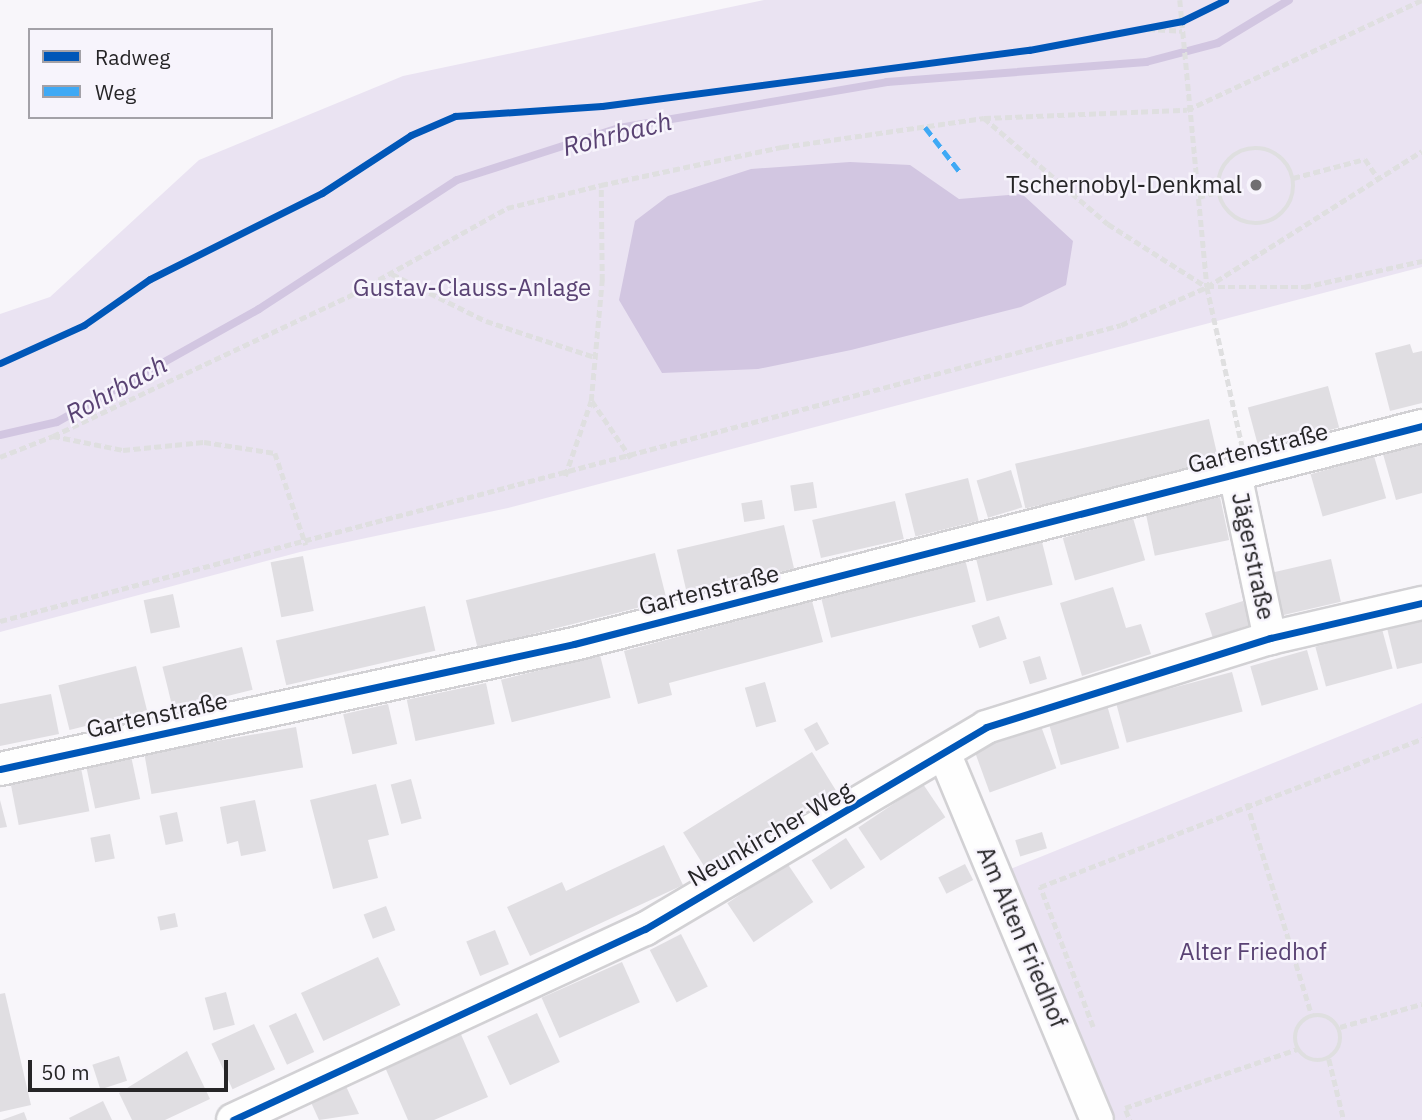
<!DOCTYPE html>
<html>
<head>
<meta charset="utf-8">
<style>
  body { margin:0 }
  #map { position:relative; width:1422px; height:1120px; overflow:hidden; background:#f8f6fa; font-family:"IBM Plex Sans",sans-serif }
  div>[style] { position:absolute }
  .green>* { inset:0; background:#eae3f2 }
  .water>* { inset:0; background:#d2c6e1 }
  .stream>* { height:8px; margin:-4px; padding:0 4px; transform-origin:4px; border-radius:4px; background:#d2c6e1 }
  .building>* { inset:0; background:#e0dee2; transform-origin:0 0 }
  .path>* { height:4.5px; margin-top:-2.25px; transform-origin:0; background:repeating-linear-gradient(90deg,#dfdfe0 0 7px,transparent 0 10.5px) }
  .path>.ring { margin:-2.25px; padding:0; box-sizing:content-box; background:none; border:4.5px solid #dfdfe0; border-radius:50% }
  .roads { filter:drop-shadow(2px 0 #d2d1d4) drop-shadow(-2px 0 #d2d1d4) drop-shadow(0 2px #d2d1d4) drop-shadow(0 -2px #d2d1d4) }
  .minor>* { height:32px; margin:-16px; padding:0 16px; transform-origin:16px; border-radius:16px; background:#fefefe }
  .quiet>* { height:5px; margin-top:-2.5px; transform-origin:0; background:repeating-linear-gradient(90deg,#3fa9f5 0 10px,transparent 0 15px) }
  .cycleway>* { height:7px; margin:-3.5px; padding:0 3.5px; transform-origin:3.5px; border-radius:3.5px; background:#0057b8 }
  .dots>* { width:19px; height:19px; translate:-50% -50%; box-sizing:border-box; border:4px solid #f7f4fc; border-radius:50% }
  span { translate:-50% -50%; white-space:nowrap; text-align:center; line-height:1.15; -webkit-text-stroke:5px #f7f4fc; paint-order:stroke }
  .poi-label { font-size:24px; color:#262527 }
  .right { translate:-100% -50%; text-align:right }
  .park-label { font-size:24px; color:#5a4374 }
  .street-label { font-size:24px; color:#262527 }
  .water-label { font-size:26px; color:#594273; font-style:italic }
  .legend { position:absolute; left:28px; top:28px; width:245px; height:91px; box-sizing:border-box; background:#f7f4fc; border:2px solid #a3a1a7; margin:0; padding:9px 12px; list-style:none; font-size:21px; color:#262527 }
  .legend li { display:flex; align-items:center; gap:14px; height:35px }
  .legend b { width:35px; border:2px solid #a3a1a7 }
  .scale { position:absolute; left:28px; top:1060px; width:200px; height:32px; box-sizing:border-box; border:4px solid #262527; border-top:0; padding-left:9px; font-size:21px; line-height:24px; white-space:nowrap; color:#262527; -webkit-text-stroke:5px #f7f4fc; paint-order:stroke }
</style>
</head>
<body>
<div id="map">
  <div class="green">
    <i style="clip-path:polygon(764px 0,1422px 0,1422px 267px,508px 508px,300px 552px,0 632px,0 314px,50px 297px,199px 160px,403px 76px)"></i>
    <i style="clip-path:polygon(1422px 703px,1422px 1120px,1100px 1120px,1008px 870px)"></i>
  </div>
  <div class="water">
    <i style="clip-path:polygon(850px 162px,910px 165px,959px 199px,1022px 194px,1073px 241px,1066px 285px,1021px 307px,851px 350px,758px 369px,662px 373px,619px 300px,635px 221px,668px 196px,751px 169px)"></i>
  </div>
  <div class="stream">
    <i style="left:0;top:435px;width:58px;rotate:-12.8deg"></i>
    <i style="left:57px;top:422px;width:231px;rotate:-29.2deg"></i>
    <i style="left:259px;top:309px;width:236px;rotate:-33.1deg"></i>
    <i style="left:457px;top:180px;width:170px;rotate:-17.8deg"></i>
    <i style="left:619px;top:128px;width:272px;rotate:-9.7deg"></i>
    <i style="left:887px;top:82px;width:260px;rotate:-4.4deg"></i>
    <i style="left:1146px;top:62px;width:74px;rotate:-14.8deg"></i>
    <i style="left:1218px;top:43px;width:83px;rotate:-31.2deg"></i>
  </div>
  <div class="building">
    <i style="clip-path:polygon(1410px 344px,1413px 353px,1422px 351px,1422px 403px,1390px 411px,1375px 353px)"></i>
    <i style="left:1328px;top:386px;width:43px;height:83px;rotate:75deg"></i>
    <i style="left:1209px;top:419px;width:46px;height:199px;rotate:77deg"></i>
    <i style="clip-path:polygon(1422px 442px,1422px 493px,1396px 500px,1383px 454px)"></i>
    <i style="left:1374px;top:456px;width:44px;height:66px;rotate:74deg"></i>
    <i style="left:1011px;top:470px;width:39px;height:36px;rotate:73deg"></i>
    <i style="left:968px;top:478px;width:44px;height:65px;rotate:76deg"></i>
    <i style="left:813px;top:482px;width:26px;height:23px;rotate:81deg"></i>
    <i style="left:1220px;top:497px;width:44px;height:76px;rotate:78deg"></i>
    <i style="left:762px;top:500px;width:19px;height:21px;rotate:81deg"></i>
    <i style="left:895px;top:501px;width:39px;height:85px;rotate:77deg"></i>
    <i style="left:1133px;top:518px;width:44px;height:73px;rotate:74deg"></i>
    <i style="left:784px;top:525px;width:45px;height:110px;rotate:77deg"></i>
    <i style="left:1042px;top:542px;width:44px;height:68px;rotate:76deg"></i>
    <i style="left:655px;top:553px;width:49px;height:195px;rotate:76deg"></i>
    <i style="left:303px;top:556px;width:56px;height:33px;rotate:79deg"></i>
    <i style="left:965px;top:559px;width:44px;height:149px;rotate:76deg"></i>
    <i style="left:1331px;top:559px;width:44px;height:61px;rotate:77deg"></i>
    <i style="clip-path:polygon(1113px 587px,1126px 628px,1141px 624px,1151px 654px,1082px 676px,1060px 603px)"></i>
    <i style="left:173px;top:594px;width:34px;height:30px;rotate:78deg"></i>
    <i style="clip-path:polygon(812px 601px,823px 642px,669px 683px,672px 695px,638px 704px,624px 651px)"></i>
    <i style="left:1243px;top:601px;width:25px;height:40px;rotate:72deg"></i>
    <i style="left:425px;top:606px;width:46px;height:153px;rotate:77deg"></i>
    <i style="left:999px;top:616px;width:24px;height:29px;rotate:71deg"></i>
    <i style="clip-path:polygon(1422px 620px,1422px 663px,1397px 669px,1387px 628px)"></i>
    <i style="left:1382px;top:629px;width:41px;height:69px;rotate:75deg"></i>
    <i style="left:242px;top:647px;width:44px;height:82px;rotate:76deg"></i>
    <i style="left:1307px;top:650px;width:41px;height:59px;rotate:74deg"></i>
    <i style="left:600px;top:655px;width:44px;height:102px;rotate:76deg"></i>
    <i style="left:1040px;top:656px;width:24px;height:18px;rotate:73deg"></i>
    <i style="left:136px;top:666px;width:46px;height:80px;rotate:76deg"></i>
    <i style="left:1232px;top:672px;width:41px;height:120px;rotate:75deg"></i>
    <i style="left:765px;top:682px;width:41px;height:21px;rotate:74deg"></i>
    <i style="left:486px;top:683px;width:42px;height:81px;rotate:78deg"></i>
    <i style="clip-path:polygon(51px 694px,59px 734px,0 746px,0 704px)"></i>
    <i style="left:388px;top:704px;width:41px;height:46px;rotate:77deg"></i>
    <i style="left:1107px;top:705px;width:45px;height:61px;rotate:74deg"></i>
    <i style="left:817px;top:722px;width:25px;height:15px;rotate:61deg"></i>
    <i style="left:1041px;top:726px;width:45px;height:71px;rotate:70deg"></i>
    <i style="left:296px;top:727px;width:41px;height:154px;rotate:80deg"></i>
    <i style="left:812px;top:752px;width:45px;height:152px;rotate:58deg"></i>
    <i style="left:131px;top:756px;width:44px;height:46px;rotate:78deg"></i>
    <i style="left:81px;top:768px;width:44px;height:72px;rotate:79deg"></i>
    <i style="left:411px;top:779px;width:41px;height:21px;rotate:75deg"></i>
    <i style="clip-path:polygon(376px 784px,389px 835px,368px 840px,378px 878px,333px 889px,310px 800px)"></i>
    <i style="left:923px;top:784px;width:40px;height:78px;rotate:56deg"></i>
    <i style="clip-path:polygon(0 800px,7px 827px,0 828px)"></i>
    <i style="clip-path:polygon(255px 800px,266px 851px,241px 856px,238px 841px,227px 844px,220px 807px)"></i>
    <i style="left:177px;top:812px;width:30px;height:18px;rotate:78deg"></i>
    <i style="left:1042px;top:832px;width:17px;height:28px;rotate:73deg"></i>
    <i style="left:110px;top:834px;width:25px;height:20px;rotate:79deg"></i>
    <i style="left:846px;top:838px;width:35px;height:41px;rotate:57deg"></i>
    <i style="clip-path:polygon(664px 845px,683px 885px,530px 956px,507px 907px,562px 882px,566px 891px)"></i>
    <i style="left:787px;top:863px;width:47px;height:72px;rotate:56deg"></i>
    <i style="left:965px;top:864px;width:18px;height:30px;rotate:63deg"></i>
    <i style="left:386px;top:906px;width:26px;height:24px;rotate:69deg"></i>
    <i style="left:175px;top:913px;width:14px;height:18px;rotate:78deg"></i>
    <i style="left:495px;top:930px;width:37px;height:31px;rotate:68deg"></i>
    <i style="left:681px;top:934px;width:59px;height:35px;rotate:63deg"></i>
    <i style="left:378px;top:957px;width:53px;height:85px;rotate:65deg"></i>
    <i style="left:622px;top:962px;width:44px;height:88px;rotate:66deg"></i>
    <i style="left:226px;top:992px;width:34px;height:22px;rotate:75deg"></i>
    <i style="clip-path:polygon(5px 993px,31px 1105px,0 1112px,0 994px)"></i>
    <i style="left:296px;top:1013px;width:43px;height:30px;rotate:65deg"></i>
    <i style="left:537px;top:1013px;width:54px;height:55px;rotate:65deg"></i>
    <i style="left:254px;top:1024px;width:50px;height:47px;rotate:65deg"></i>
    <i style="clip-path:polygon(460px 1032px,488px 1097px,434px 1120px,408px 1120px,384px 1065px)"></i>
    <i style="clip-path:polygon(187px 1051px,210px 1099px,165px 1120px,132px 1120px,119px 1093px)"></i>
    <i style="left:119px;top:1056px;width:26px;height:28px;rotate:72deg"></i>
    <i style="clip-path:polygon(344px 1082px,359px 1114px,319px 1120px,309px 1098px)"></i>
    <i style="clip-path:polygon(103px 1101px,112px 1120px,70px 1120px,69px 1118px)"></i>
    <i style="clip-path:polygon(24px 1112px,27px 1120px,2px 1120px)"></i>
  </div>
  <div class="path">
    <i style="left:1180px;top:0;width:288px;rotate:84.6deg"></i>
    <i style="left:1207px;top:287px;width:162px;rotate:77.5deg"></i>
    <i style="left:1148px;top:29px;width:34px;rotate:3deg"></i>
    <i style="left:984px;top:118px;width:203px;rotate:-2.3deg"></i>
    <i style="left:1187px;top:110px;width:259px;rotate:-25.1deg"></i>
    <i class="ring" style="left:1218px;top:148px;width:71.5px;height:71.5px"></i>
    <i style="left:1293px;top:178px;width:74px;rotate:-14.8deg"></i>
    <i style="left:1365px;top:159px;width:23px;rotate:56deg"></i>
    <i style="left:1198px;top:197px;width:21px;rotate:-14deg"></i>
    <i style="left:392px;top:274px;width:105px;rotate:26.6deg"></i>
    <i style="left:486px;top:321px;width:115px;rotate:18.3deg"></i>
    <i style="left:592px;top:401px;width:69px;rotate:55.6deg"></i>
    <i style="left:53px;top:436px;width:330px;rotate:-25.3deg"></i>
    <i style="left:351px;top:295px;width:179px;rotate:-29.1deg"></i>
    <i style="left:507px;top:208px;width:97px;rotate:-13.7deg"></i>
    <i style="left:0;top:457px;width:57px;rotate:-21.6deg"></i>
    <i style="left:53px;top:436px;width:71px;rotate:11.3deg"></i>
    <i style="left:123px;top:450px;width:81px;rotate:-5.6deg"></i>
    <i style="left:204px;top:442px;width:72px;rotate:8.8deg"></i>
    <i style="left:275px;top:453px;width:97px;rotate:71.4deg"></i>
    <i style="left:565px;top:476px;width:79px;rotate:-70.9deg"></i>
    <i style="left:591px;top:401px;width:121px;rotate:-84.8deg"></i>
    <i style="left:602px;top:281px;width:96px;rotate:-90.6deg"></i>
    <i style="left:601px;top:185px;width:185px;rotate:-11.9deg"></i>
    <i style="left:782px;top:147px;width:204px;rotate:-8.2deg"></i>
    <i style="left:984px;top:118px;width:163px;rotate:40.5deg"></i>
    <i style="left:1108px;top:224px;width:117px;rotate:32.5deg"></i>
    <i style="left:1207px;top:287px;width:97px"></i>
    <i style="left:1304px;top:287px;width:121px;rotate:-12.4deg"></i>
    <i style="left:0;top:621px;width:1159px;rotate:-14.79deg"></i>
    <i style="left:1121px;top:325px;width:94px;rotate:-23.8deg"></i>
    <i style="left:1207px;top:287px;width:254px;rotate:-32.3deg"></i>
    <i style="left:1247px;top:803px;width:222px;rotate:73deg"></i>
    <i class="ring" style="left:1295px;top:1015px;width:41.5px;height:41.5px"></i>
    <i style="left:1093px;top:1027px;width:150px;rotate:-110.7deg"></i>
    <i style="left:1040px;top:887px;width:410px;rotate:-21.2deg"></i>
    <i style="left:1340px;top:1027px;width:85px;rotate:-15.7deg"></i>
    <i style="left:1329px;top:1059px;width:63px;rotate:76.2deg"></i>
    <i style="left:1125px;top:1108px;width:182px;rotate:-18.9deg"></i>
    <i style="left:1126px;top:1110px;width:11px;rotate:68deg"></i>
  </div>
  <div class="roads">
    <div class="minor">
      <i style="left:1235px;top:474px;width:168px;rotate:78deg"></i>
      <i style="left:945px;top:755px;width:395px;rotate:67.4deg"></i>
      <i style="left:0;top:769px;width:587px;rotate:-12.29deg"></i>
      <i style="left:574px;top:644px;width:876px;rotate:-14.42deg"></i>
      <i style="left:233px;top:1120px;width:454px;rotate:-24.9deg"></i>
      <i style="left:645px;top:929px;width:396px;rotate:-30.6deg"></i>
      <i style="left:986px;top:727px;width:298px;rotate:-17.4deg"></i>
      <i style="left:1270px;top:638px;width:156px;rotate:-13deg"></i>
    </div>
  </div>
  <div class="quiet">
    <i style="left:925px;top:127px;width:56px;rotate:52.3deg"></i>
  </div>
  <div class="cycleway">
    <i style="left:0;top:363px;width:92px;rotate:-24.3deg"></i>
    <i style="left:84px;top:325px;width:80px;rotate:-34.9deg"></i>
    <i style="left:150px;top:279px;width:192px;rotate:-26.6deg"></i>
    <i style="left:322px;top:193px;width:106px;rotate:-33.1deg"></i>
    <i style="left:411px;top:135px;width:48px;rotate:-23.4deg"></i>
    <i style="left:455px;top:116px;width:147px;rotate:-3.9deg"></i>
    <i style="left:602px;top:106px;width:431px;rotate:-7.5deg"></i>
    <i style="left:1029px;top:50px;width:156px;rotate:-10.7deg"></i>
    <i style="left:1182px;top:21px;width:48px;rotate:-26deg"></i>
    <i style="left:0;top:769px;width:587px;rotate:-12.29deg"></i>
    <i style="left:574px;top:644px;width:876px;rotate:-14.42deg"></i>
    <i style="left:233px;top:1120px;width:454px;rotate:-24.9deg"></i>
    <i style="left:645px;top:929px;width:396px;rotate:-30.6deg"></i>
    <i style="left:986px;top:727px;width:298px;rotate:-17.4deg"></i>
    <i style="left:1270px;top:638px;width:156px;rotate:-13deg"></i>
  </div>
  <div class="dots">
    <i style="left:1256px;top:185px;background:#706e71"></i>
  </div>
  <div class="poi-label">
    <span class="right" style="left:1242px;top:185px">Tschernobyl-Denkmal</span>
  </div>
  <div class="park-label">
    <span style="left:472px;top:288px">Gustav-Clauss-Anlage</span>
    <span style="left:1253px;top:952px">Alter Friedhof</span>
  </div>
  <div class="street-label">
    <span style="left:1258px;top:448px;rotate:-14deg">Gartenstraße</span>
    <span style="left:1253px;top:556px;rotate:78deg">Jägerstraße</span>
    <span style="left:709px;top:590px;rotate:-14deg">Gartenstraße</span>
    <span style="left:157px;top:715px;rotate:-12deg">Gartenstraße</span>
    <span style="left:770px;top:834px;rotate:-30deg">Neunkircher Weg</span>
    <span style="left:1022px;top:937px;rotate:67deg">Am Alten Friedhof</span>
  </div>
  <div class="water-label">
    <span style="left:617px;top:134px;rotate:-14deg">Rohrbach</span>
    <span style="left:116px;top:389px;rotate:-29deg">Rohrbach</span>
  </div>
  <ul class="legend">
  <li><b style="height:9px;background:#0057b8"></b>Radweg</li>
  <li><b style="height:9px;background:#3fa9f5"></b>Weg</li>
  </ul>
  <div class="scale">50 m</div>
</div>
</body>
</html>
